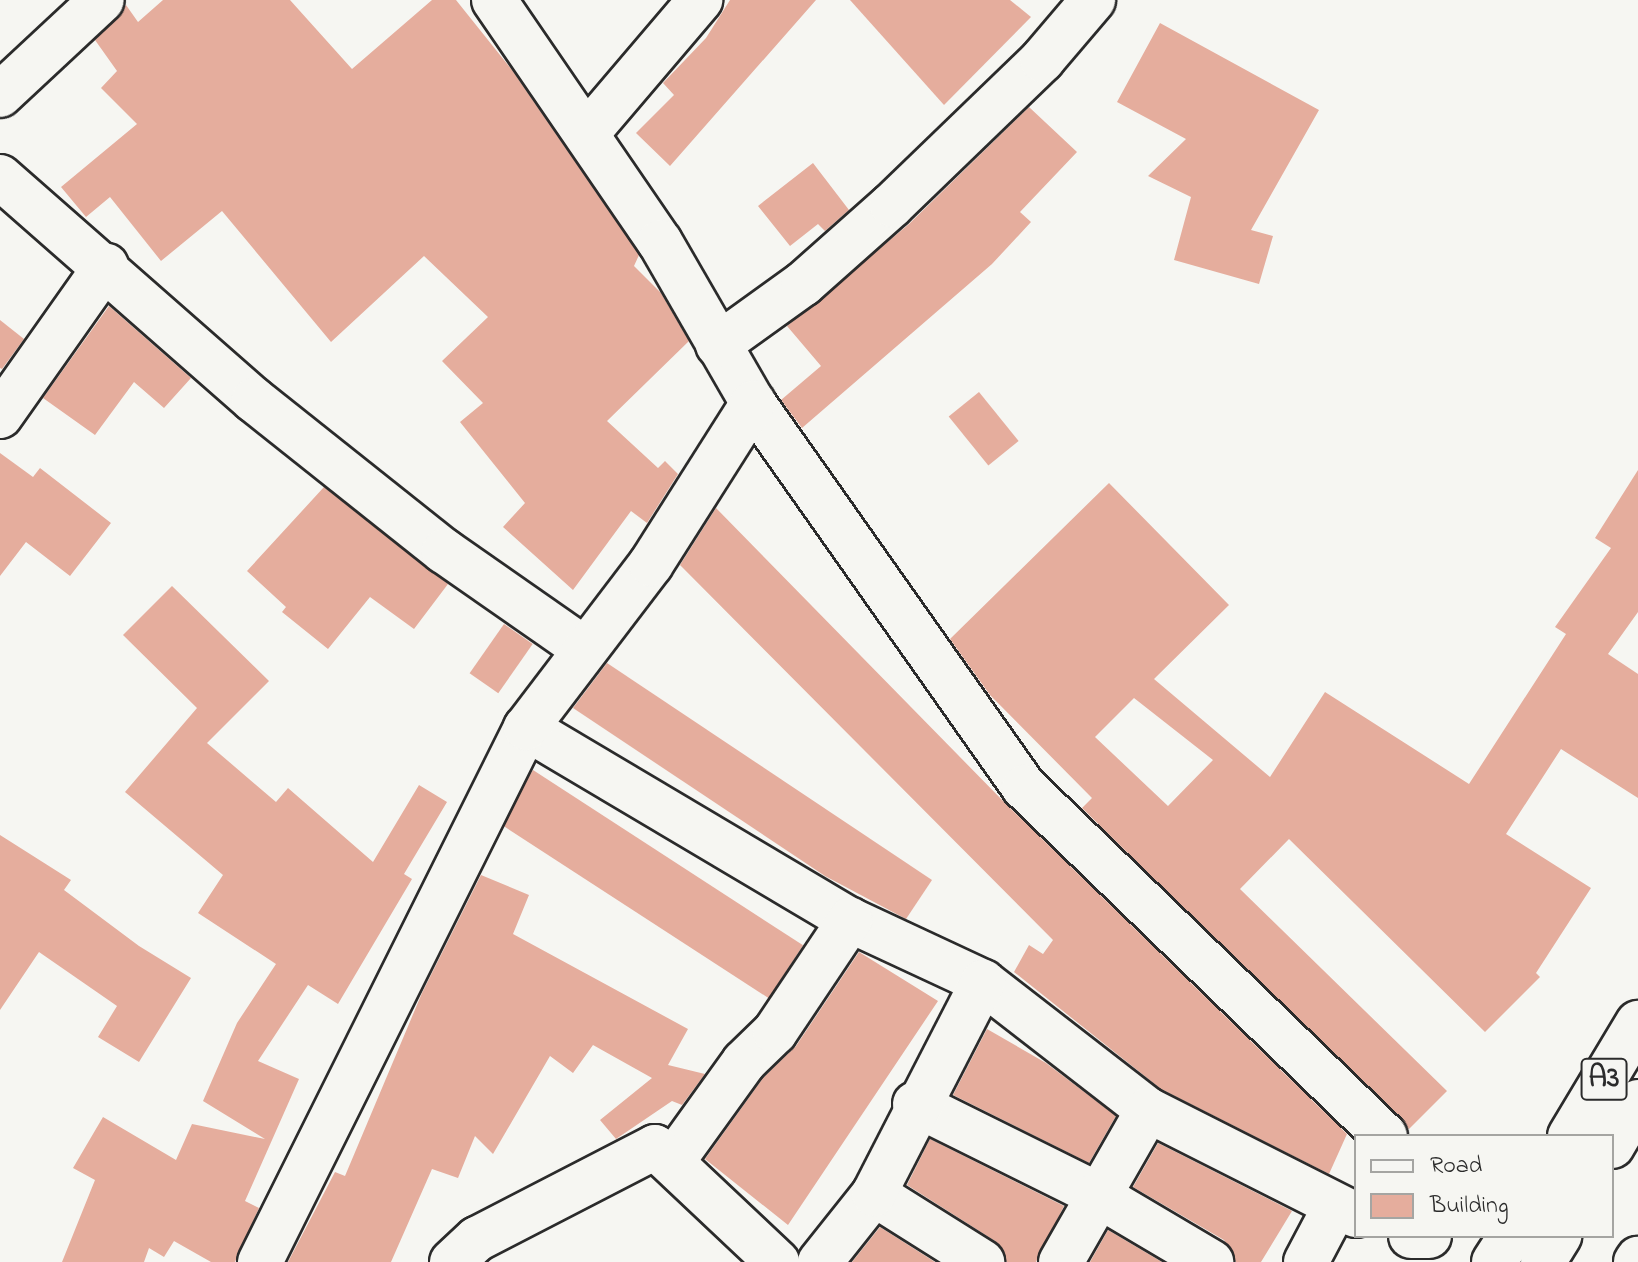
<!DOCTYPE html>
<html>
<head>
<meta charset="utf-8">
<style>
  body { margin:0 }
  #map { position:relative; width:1638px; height:1262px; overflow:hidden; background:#f6f6f2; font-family:"Indie Flower",sans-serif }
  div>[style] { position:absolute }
  .building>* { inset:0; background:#e5ad9d; transform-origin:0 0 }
  .roads { filter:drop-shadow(2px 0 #2b2b2b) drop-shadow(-2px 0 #2b2b2b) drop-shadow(0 2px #2b2b2b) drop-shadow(0 -2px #2b2b2b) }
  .minor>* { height:44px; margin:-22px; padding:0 22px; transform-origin:22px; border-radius:22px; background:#f6f6f2 }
  .major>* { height:44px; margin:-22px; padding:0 22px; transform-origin:22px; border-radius:22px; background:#f6f6f2 }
  .highway>* { height:44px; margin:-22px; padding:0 22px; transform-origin:22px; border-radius:22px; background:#f6f6f2 }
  span { translate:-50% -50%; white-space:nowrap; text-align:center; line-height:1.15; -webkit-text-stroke:8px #f6f6f2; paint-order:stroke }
  .shield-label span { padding:2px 6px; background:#f6f6f2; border:2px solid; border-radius:6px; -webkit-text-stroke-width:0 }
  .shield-label { font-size:30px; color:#2b2b2b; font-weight:700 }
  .legend { position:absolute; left:1354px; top:1134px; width:260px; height:104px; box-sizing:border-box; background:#f6f6f2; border:2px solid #a5a5a2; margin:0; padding:10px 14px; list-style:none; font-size:24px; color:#2b2b2b }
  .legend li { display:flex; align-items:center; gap:16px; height:40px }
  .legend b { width:40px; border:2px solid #a5a5a2 }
</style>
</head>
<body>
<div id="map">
  <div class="building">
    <i style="clip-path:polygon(163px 0,290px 0,352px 69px,432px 0,456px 0,512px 70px,639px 255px,634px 266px,661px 293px,689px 341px,607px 421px,658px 468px,665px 461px,678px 474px,647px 523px,631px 511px,573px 590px,503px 527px,525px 503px,460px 422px,483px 403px,442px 361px,488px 317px,424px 256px,331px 342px,222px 211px,161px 261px,110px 197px,86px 217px,61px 187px,137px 124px,101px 88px,117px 71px,95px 40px,126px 5px,138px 22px)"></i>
    <i style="clip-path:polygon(730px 0,816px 0,670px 166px,636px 133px,674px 95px,663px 83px,706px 38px)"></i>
    <i style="clip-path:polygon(850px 0,1010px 0,1031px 17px,944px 105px)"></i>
    <i style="clip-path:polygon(1160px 23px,1319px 110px,1251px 230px,1273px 236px,1259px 284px,1174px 260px,1191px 197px,1148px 176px,1186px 139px,1117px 102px)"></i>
    <i style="clip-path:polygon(1029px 107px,1077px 152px,1020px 212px,1031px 222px,992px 264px,802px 428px,781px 400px,821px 366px,787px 326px,909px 224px)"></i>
    <i style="clip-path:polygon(813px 163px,849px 210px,825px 231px,818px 224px,790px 246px,758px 206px)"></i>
    <i style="clip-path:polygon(109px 306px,191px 378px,164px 408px,134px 382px,95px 435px,43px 398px)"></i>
    <i style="clip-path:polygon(0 320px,24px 339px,2px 369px,0 368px)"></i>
    <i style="left:979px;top:392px;width:63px;height:39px;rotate:51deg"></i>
    <i style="clip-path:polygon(0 453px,33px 477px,40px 468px,111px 523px,70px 576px,26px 542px,0 576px)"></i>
    <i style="clip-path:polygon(evenodd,1638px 470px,1638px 612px,1608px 654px,1638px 674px,1638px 798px,1561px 749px,1506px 834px,1591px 888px,1536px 973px,1540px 977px,1485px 1032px,1289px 839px,1240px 889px,1447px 1091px,1409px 1129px,1082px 808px,1092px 798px,990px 695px,950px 639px,1109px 483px,1229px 605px,1154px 679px,1270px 777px,1325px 692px,1469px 784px,1566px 634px,1555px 627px,1611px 548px,1595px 538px,1638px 470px,1134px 698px,1213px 760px,1168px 806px,1095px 737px,1134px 698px)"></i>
    <i style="clip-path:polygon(324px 487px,448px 584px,414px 629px,370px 597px,328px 649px,282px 612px,286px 607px,247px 571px)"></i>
    <i style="clip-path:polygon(716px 508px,1007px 805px,1347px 1134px,1329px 1174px,1161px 1089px,1014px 972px,1029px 945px,1043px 954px,1053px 940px,680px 565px)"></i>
    <i style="clip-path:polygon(172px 586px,269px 681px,207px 743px,276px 802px,288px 788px,373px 862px,419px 785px,447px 802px,404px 874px,412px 879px,338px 1004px,308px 985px,258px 1061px,299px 1079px,245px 1201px,259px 1208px,235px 1262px,211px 1262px,174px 1241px,164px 1257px,149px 1248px,144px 1262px,62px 1262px,95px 1180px,73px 1168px,103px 1117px,176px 1160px,192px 1124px,265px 1139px,203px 1101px,237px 1023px,276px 964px,198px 913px,223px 875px,125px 792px,197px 708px,123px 635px)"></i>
    <i style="left:504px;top:624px;width:35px;height:60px;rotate:35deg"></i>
    <i style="clip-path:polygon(607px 663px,932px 880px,906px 919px,825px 876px,573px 708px)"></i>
    <i style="left:533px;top:770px;width:322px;height:63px;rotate:33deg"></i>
    <i style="clip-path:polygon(0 835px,71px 880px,64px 890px,139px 946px,191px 978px,139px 1062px,98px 1037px,117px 1006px,39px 952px,0 1010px)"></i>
    <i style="clip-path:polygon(481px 875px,529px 895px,513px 934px,688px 1029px,668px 1065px,705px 1074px,682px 1105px,672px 1101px,616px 1139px,600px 1120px,652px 1078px,593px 1045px,573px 1073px,550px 1056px,493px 1154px,475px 1136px,458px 1178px,432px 1169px,391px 1262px,288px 1262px,335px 1172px,345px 1176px,422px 993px)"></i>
    <i style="clip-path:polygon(859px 952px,938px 1001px,788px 1225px,705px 1159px,763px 1078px,796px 1046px)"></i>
    <i style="clip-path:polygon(987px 1029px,1046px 1063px,1116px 1116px,1089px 1163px,953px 1095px)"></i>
    <i style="clip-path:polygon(930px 1139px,1064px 1206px,1036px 1262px,1007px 1262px,995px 1241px,907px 1185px)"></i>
    <i style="clip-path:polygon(1158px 1143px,1292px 1211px,1261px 1262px,1236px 1262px,1224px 1240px,1133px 1187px)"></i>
    <i style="clip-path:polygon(880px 1227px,935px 1262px,852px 1262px)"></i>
    <i style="clip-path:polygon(1108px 1230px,1162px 1262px,1090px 1262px)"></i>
  </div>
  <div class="roads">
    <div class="minor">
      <i style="left:494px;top:0;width:293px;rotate:55.6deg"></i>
      <i style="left:660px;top:242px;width:186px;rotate:60deg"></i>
      <i style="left:753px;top:403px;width:470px;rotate:54.8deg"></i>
      <i style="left:1024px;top:787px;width:502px;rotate:44.03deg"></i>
      <i style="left:0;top:95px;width:139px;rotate:-43deg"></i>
      <i style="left:587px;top:133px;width:175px;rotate:-49.6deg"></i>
      <i style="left:0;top:177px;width:338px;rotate:41.3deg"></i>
      <i style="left:254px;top:400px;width:243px;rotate:38.5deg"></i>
      <i style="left:444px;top:551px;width:169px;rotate:34.9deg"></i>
      <i style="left:718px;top:345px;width:105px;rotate:-35.7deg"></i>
      <i style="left:803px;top:284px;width:119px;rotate:-41.6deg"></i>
      <i style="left:892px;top:205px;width:209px;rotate:-44deg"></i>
      <i style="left:1042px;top:60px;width:79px;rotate:-49.6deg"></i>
      <i style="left:0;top:416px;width:184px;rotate:-54.8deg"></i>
      <i style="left:526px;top:728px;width:377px;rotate:30.7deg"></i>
      <i style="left:850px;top:920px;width:147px;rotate:25deg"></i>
      <i style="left:983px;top:982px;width:209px;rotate:37.8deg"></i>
      <i style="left:1148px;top:1110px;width:233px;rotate:26.8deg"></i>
      <i style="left:915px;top:1104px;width:202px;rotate:26.4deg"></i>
      <i style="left:1096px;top:1194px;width:134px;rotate:30.6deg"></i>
      <i style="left:672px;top:1162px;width:123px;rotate:-54.2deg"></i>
      <i style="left:744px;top:1062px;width:43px;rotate:-44.1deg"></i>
      <i style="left:775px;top:1032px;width:135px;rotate:-56.2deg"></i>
      <i style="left:874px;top:1194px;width:128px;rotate:32.2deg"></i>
      <i style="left:1411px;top:1236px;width:18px"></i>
      <i style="left:260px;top:1262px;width:597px;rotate:-63.52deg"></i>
      <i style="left:526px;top:728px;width:206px;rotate:-52.7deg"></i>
      <i style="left:651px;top:564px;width:191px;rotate:-57.6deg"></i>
      <i style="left:452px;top:1262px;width:34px;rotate:-43deg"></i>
      <i style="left:477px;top:1239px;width:200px;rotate:-27.3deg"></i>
      <i style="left:655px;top:1147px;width:168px;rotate:43.3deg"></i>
      <i style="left:820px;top:1262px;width:87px;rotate:-51.5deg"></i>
      <i style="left:874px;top:1194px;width:238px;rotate:-62.8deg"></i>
      <i style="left:1061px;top:1262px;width:175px;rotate:-60.2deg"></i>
      <i style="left:1306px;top:1262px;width:62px;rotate:-62.2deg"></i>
    </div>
    <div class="major">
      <i style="left:1570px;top:1136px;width:132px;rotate:-59deg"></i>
      <i style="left:1494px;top:1262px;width:31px;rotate:-57deg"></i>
    </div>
    <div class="highway">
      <i style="left:1612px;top:1146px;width:51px;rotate:-59.4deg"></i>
      <i style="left:1543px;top:1262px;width:31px;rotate:-58deg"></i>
      <i style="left:1636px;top:1262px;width:4px;rotate:-56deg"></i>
    </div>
  </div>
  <div class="shield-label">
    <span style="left:1604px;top:1079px">A3</span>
  </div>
  <ul class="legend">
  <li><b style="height:10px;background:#f6f6f2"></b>Road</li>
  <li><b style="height:22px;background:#e5ad9d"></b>Building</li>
  </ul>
</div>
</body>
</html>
